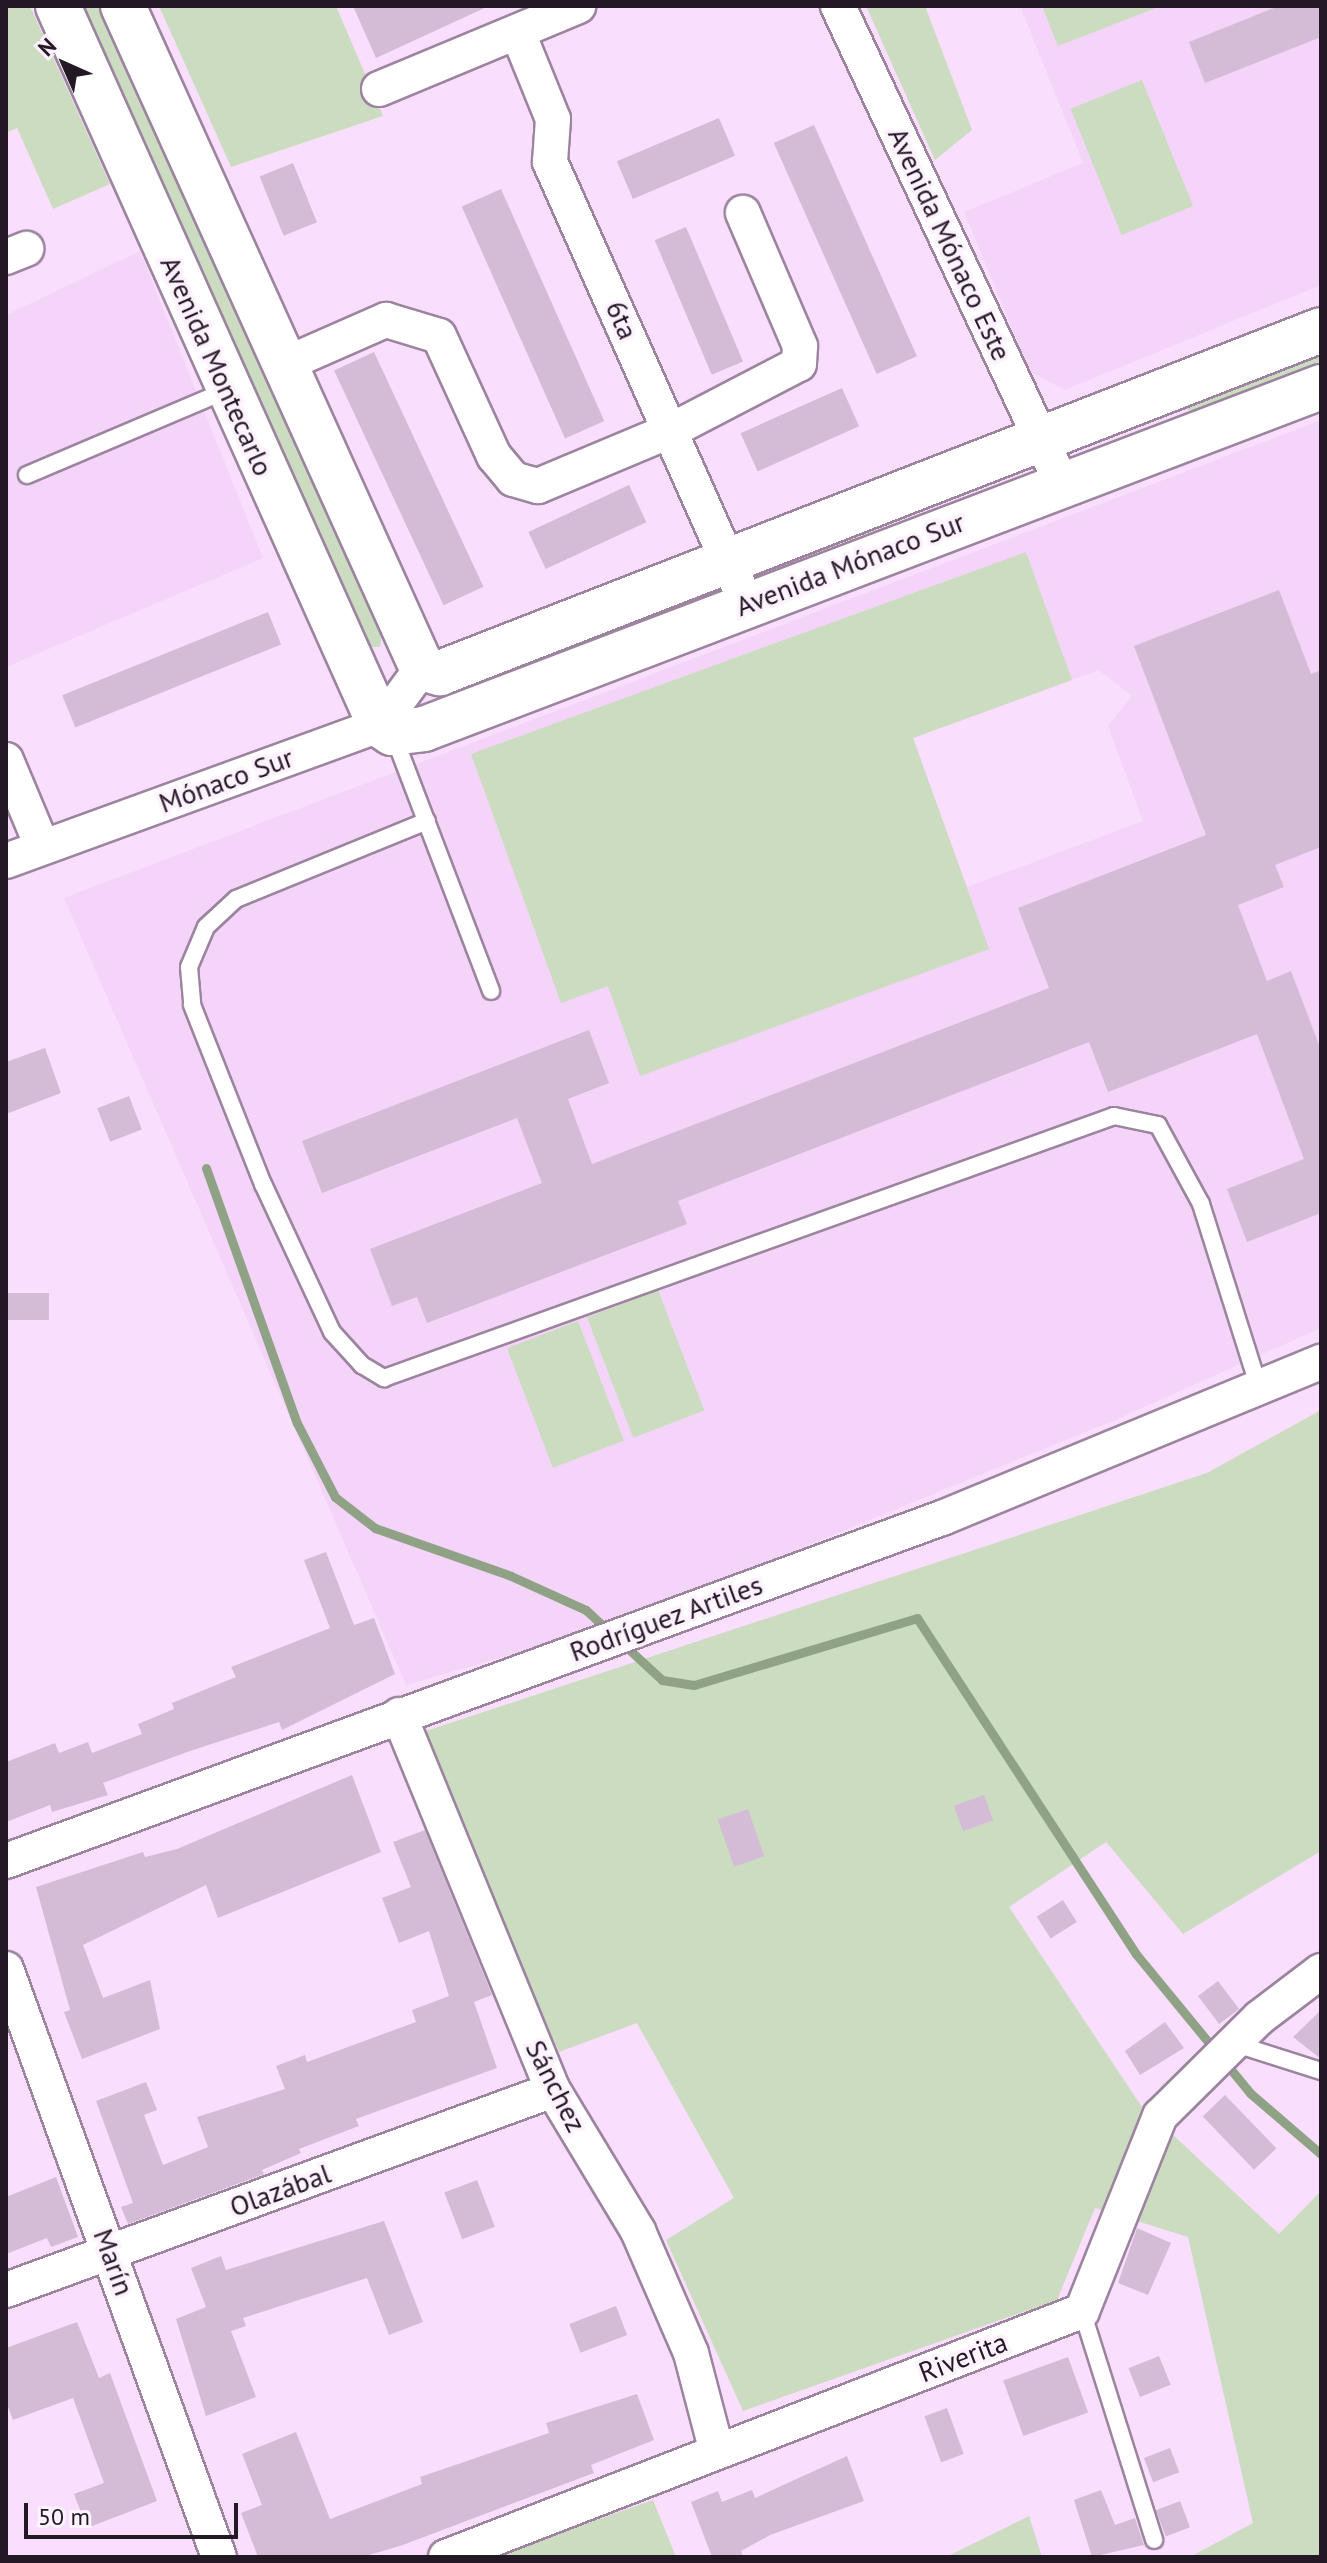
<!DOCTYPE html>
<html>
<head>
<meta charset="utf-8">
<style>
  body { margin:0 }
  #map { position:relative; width:1327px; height:2563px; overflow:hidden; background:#f9dffd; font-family:"PT Sans",sans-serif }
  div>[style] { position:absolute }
  .built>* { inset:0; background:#f4d4f8 }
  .green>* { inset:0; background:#cbdcc1; transform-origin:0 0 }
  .stream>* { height:9px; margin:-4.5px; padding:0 4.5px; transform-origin:4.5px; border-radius:4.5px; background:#90a286 }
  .building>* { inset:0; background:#d4bcd7; transform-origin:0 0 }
  .roads { filter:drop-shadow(2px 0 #9c849f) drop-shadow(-2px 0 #9c849f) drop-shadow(0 2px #9c849f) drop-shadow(0 -2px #9c849f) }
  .lane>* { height:16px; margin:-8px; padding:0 8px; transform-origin:8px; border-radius:8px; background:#fff }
  .street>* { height:34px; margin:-17px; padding:0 17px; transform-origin:17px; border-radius:17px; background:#fff }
  .secondary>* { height:44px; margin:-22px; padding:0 22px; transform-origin:22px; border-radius:22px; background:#fff }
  span { translate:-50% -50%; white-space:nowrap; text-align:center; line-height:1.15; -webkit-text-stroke:7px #fdf2fe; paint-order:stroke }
  .street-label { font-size:28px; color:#221924 }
  .frame { position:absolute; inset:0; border:8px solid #221924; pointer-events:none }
  .north { position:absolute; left:24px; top:24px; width:80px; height:80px; -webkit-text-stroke:6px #fdf2fe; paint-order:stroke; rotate:315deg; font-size:22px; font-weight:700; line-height:32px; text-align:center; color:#221924 }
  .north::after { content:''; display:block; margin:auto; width:28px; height:36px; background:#221924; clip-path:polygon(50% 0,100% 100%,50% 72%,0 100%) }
  .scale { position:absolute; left:24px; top:2503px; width:214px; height:36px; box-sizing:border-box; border:4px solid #221924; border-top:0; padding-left:10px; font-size:24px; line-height:28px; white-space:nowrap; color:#221924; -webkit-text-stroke:6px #fdf2fe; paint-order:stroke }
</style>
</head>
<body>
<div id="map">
  <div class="built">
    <i style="clip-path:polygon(1020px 6px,1321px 6px,1321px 285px,1065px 390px,1030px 372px,964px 212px,1083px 163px)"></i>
    <i style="clip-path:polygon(140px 251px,263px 558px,6px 667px,6px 315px)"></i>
    <i style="clip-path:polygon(evenodd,1321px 420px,1321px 1328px,1115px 1420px,604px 1628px,406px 1685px,64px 898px,1321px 420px,1099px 670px,1132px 696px,1108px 726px,1143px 821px,967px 887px,913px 738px,1099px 670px)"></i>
  </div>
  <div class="green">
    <i style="clip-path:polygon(6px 6px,30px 6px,110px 184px,53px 209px,17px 128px,6px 133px)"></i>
    <i style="clip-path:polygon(82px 6px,101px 6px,382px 634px,380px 647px,366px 647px)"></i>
    <i style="clip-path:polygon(159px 6px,336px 6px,383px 116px,231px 167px)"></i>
    <i style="clip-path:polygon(866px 6px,925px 6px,972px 130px,935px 160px)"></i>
    <i style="clip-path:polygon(1042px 6px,1161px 6px,1058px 46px)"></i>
    <i style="left:1142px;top:80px;width:136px;height:77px;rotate:68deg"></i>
    <i style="clip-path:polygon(1321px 348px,1321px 367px,1196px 413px,1183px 408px,1188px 399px)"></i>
    <i style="clip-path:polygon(1026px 552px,1072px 680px,913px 738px,989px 949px,640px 1076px,608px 986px,561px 1003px,471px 754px)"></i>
    <i style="left:658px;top:1290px;width:129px;height:76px;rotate:69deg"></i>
    <i style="left:578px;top:1321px;width:128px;height:76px;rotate:69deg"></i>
    <i style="clip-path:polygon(1321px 1410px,1321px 1851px,1183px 1934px,1106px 1842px,1009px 1907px,1140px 2104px,1279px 2234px,1321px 2191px,1321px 2557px,1190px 2557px,1253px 2523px,1188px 2237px,1095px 2208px,1057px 2300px,743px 2411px,666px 2240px,734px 2198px,637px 2023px,559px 2052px,414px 1735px,1207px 1473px)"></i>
    <i style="clip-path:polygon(653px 2500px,676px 2557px,491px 2557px)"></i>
    <i style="clip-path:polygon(1029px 2516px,1042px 2557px,946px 2557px)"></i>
  </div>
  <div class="stream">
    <i style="left:206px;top:1168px;width:271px;rotate:70.4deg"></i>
    <i style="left:297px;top:1423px;width:83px;rotate:62.8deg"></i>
    <i style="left:335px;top:1497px;width:51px;rotate:37.8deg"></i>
    <i style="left:375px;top:1528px;width:144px;rotate:19.4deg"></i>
    <i style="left:511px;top:1576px;width:82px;rotate:24.4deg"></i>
    <i style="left:586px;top:1610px;width:33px;rotate:43deg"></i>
    <i style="left:621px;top:1642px;width:56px;rotate:42.8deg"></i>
    <i style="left:662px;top:1680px;width:32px;rotate:9deg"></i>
    <i style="left:694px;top:1685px;width:233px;rotate:-16.7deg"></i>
    <i style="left:917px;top:1618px;width:401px;rotate:56.9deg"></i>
    <i style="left:1136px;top:1954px;width:180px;rotate:50.6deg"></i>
    <i style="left:1250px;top:2093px;width:94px;rotate:40.7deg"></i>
  </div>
  <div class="building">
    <i style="clip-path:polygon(353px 6px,489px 6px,376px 58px)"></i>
    <i style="clip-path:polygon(1279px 6px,1321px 6px,1321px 37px,1205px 83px,1189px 42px)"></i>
    <i style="left:719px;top:118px;width:41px;height:111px;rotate:67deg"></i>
    <i style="left:814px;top:125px;width:253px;height:44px;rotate:66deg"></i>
    <i style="left:293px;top:163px;width:64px;height:36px;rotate:68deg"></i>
    <i style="left:501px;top:189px;width:254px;height:43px;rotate:66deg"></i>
    <i style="left:686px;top:227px;width:146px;height:34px;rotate:67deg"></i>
    <i style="left:374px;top:352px;width:259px;height:44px;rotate:65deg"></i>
    <i style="left:842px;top:388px;width:42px;height:111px;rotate:66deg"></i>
    <i style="left:629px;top:485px;width:41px;height:111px;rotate:65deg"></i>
    <i style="clip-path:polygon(1279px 590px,1311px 674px,1321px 670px,1321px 847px,1275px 865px,1284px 887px,1238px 905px,1267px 981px,1291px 971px,1321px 1050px,1321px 1213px,1247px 1242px,1227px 1189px,1304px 1159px,1257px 1034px,1108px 1092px,1089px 1042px,678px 1201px,687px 1224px,427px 1323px,417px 1297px,392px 1306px,370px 1249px,542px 1183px,517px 1118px,322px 1193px,302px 1141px,589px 1030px,609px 1083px,568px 1099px,592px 1164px,1049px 988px,1018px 908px,1206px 835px,1134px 646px)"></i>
    <i style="left:268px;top:612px;width:35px;height:222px;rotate:68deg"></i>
    <i style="clip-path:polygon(45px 1048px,61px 1093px,6px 1114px,6px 1062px)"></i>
    <i style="left:129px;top:1096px;width:36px;height:34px;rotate:69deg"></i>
    <i style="left:49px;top:1293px;width:27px;height:43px;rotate:90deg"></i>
    <i style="clip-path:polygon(326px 1552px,354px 1625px,374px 1618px,395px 1674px,282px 1730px,279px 1722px,190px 1751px,103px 1783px,108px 1795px,52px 1812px,50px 1805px,6px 1822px,6px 1762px,55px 1743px,59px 1753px,88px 1742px,92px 1753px,142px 1734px,138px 1724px,174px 1709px,172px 1703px,236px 1677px,231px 1667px,330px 1628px,304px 1560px)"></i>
    <i style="clip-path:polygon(352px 1775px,381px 1852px,218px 1918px,206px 1885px,83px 1945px,103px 1998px,150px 1980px,160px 2029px,82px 2059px,64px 2012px,70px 2010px,36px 1887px,143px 1852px,145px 1857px,177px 1849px)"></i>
    <i style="left:984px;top:1795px;width:27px;height:32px;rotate:70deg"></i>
    <i style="left:748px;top:1809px;width:50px;height:32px;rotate:71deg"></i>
    <i style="clip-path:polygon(425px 1830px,492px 1995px,474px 2002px,497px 2068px,356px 2119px,359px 2126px,299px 2149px,301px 2153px,262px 2170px,264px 2174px,128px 2224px,121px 2207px,133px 2203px,96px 2101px,146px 2082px,157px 2110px,144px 2115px,163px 2165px,208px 2147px,197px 2117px,285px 2089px,276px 2066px,305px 2055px,307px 2062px,416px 2022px,412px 2010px,449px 1996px,429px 1931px,399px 1943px,382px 1898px,411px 1887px,393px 1842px)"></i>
    <i style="left:1063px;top:1900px;width:26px;height:31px;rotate:58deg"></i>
    <i style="left:1218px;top:1981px;width:35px;height:25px;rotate:53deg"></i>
    <i style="clip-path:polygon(1321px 2010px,1321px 2059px,1293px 2037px)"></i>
    <i style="clip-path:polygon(1165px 2022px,1184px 2048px,1140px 2075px,1125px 2051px)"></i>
    <i style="left:1225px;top:2095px;width:74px;height:31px;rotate:46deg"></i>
    <i style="clip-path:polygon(56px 2177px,78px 2237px,51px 2247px,47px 2238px,6px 2254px,6px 2197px)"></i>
    <i style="left:477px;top:2180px;width:50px;height:35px;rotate:69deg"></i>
    <i style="clip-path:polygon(384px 2221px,423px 2322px,389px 2335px,367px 2278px,243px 2318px,246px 2326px,231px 2331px,256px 2397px,206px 2416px,176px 2319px,206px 2307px,191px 2268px,221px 2256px,226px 2270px)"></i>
    <i style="clip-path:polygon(1137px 2228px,1171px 2243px,1148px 2295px,1118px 2283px)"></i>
    <i style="left:616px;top:2306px;width:31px;height:50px;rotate:69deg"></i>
    <i style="clip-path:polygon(77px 2322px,99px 2378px,110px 2373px,157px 2501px,87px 2528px,74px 2494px,104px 2483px,73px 2398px,13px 2420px,6px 2402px,6px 2348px)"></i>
    <i style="left:1159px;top:2356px;width:31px;height:33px;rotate:68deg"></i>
    <i style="left:1068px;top:2357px;width:59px;height:69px;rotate:70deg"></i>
    <i style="clip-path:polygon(637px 2394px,654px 2440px,591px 2465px,594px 2473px,400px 2546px,362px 2557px,258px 2557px,241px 2513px,262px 2505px,242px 2454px,296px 2432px,330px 2519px,422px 2484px,420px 2477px,549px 2433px,546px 2423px)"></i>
    <i style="left:947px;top:2408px;width:49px;height:24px;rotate:70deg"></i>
    <i style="left:1170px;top:2448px;width:26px;height:28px;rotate:69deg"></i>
    <i style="clip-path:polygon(847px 2456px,864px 2501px,770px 2535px,741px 2551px,743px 2557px,712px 2557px,691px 2502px,718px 2491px,722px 2502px,752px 2490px,755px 2498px)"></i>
    <i style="clip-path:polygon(1101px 2490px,1115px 2525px,1135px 2518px,1144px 2545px,1092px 2557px,1074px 2500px)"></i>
    <i style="left:1180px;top:2501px;width:28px;height:26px;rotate:69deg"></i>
  </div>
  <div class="roads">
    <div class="lane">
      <i style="left:27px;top:475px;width:217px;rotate:-23deg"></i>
      <i style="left:393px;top:734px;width:275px;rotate:69.1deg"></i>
      <i style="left:427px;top:821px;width:206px;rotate:157.8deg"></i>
      <i style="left:236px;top:899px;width:41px;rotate:137deg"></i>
      <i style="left:206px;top:927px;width:43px;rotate:113deg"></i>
      <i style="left:189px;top:967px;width:38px;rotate:85deg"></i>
      <i style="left:192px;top:1005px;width:193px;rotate:68.4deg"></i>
      <i style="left:263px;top:1184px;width:163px;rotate:65deg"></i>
      <i style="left:332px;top:1332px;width:45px;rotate:47.7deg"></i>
      <i style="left:362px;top:1365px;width:26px;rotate:31deg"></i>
      <i style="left:384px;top:1378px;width:776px;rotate:-19.74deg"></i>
      <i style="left:1114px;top:1116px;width:45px;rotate:11.6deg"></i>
      <i style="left:1158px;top:1125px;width:90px;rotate:61.4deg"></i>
      <i style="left:1201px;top:1204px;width:193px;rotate:72.5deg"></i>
      <i style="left:1233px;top:2043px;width:92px;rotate:17.7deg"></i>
      <i style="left:1082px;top:2311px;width:240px;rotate:72.5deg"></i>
    </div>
    <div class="street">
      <i style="left:838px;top:6px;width:526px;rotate:64.9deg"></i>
      <i style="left:518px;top:33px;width:93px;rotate:67.9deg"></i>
      <i style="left:553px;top:119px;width:43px;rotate:94deg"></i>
      <i style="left:550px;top:162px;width:484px;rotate:66deg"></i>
      <i style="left:379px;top:89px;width:216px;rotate:-22.6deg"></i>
      <i style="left:6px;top:257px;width:22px;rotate:-22deg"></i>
      <i style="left:281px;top:366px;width:115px;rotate:-23.7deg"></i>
      <i style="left:386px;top:320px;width:55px;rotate:16.8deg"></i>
      <i style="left:439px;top:336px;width:132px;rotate:65.4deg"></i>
      <i style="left:494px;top:456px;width:30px;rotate:50deg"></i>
      <i style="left:513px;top:479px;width:26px;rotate:16deg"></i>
      <i style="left:538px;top:486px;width:145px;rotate:-22.7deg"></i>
      <i style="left:672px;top:430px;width:143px;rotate:-27.5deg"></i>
      <i style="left:799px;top:364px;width:18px;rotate:-87deg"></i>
      <i style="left:800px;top:346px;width:145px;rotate:-113.2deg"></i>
      <i style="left:6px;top:760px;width:93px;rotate:67.3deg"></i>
      <i style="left:6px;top:861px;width:398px;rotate:-20deg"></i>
      <i style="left:380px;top:725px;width:71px;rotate:-53.6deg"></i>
      <i style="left:399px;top:1715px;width:405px;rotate:67.7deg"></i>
      <i style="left:553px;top:2090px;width:165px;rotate:58.9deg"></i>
      <i style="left:638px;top:2231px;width:133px;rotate:66.5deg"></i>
      <i style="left:691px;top:2353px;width:102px;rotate:75.3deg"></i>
      <i style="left:6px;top:1861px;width:997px;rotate:-20.13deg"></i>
      <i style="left:942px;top:1518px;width:410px;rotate:-22.4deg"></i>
      <i style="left:6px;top:1969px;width:625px;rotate:70.09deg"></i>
      <i style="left:6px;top:2290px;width:582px;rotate:-20.08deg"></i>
      <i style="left:446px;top:2557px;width:682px;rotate:-21.15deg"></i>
      <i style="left:1082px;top:2311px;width:210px;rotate:-68.2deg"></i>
      <i style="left:1160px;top:2116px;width:139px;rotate:-44.7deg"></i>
      <i style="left:1259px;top:2018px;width:78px;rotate:-37.2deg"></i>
    </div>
    <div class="secondary">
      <i style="left:58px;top:6px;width:788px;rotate:65.88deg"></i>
      <i style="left:380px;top:725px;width:14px;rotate:34deg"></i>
      <i style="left:392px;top:733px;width:32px;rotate:-7deg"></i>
      <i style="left:424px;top:729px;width:960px;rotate:-20.87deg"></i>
      <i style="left:123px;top:6px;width:726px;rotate:65.69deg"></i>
      <i style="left:422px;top:668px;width:19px;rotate:16deg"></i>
      <i style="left:440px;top:673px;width:945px;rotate:-21.27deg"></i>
    </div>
  </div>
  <div class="street-label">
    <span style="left:950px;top:244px;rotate:65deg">Avenida Mónaco Este</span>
    <span style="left:622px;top:320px;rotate:66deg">6ta</span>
    <span style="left:217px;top:366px;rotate:66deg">Avenida Montecarlo</span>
    <span style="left:850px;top:564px;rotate:-21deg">Avenida Mónaco Sur</span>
    <span style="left:226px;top:780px;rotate:-20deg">Mónaco Sur</span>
    <span style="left:666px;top:1618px;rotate:-20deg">Rodríguez Artiles</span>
    <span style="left:556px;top:2086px;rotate:63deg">Sánchez</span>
    <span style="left:280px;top:2190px;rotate:-20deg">Olazábal</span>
    <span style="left:114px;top:2262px;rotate:70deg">Marín</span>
    <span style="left:963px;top:2357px;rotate:-21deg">Riverita</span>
  </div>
  <div class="frame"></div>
  <div class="north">N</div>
  <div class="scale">50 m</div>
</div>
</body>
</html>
